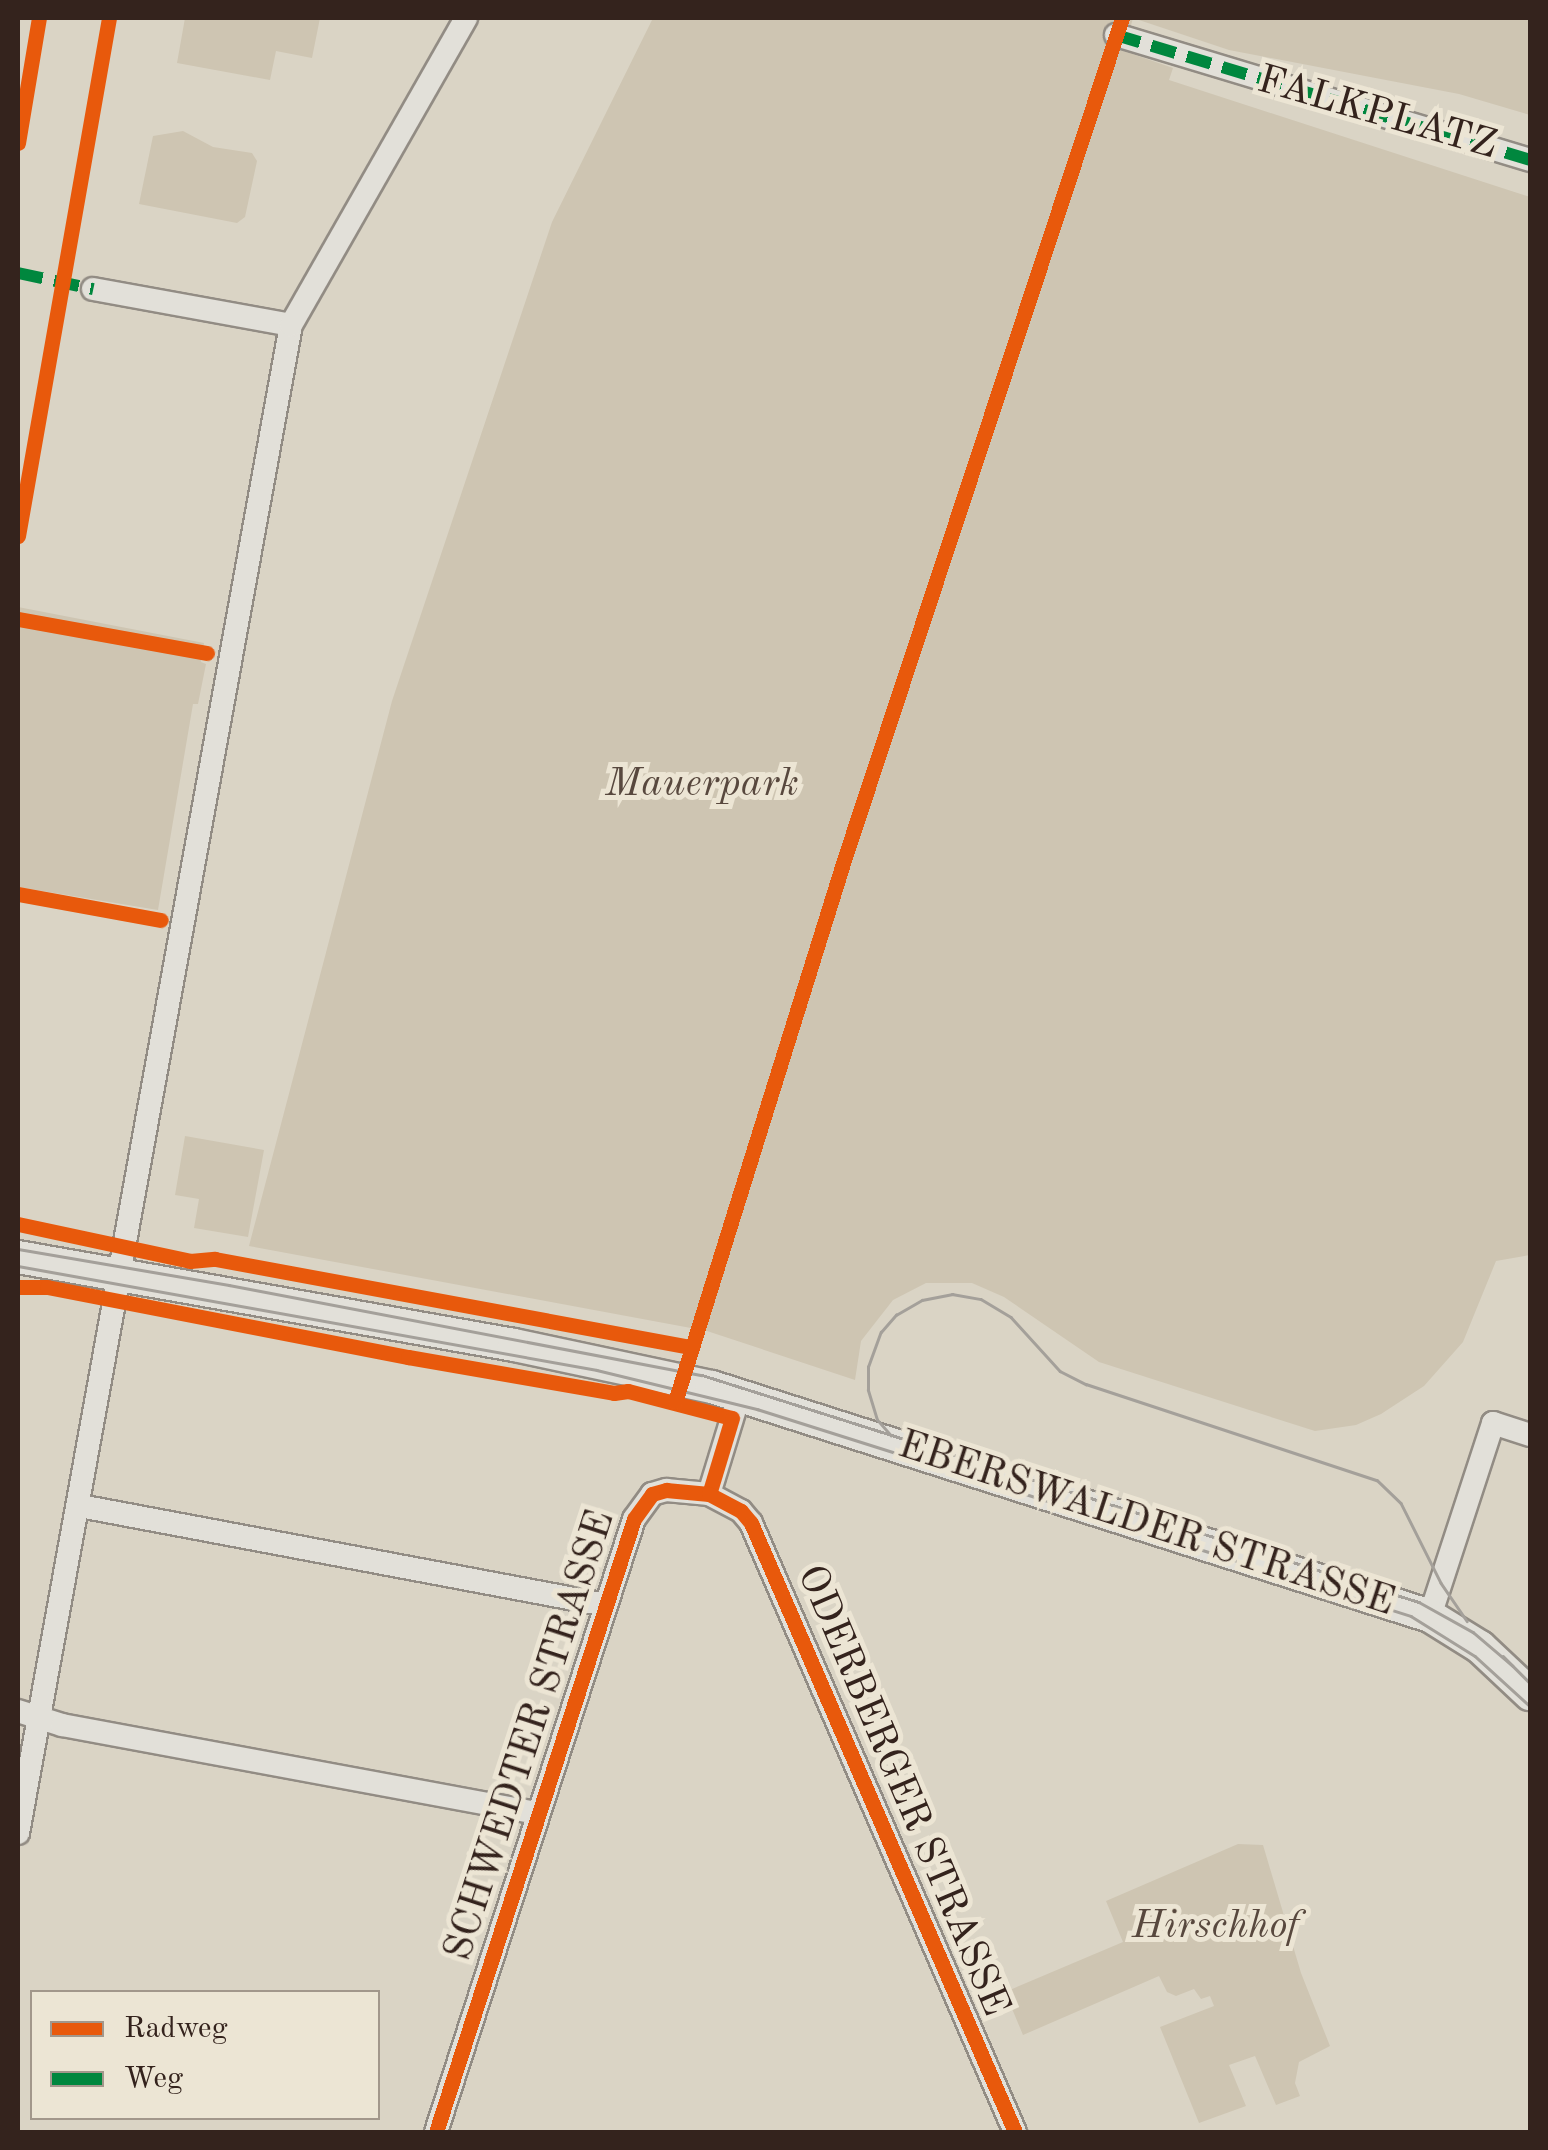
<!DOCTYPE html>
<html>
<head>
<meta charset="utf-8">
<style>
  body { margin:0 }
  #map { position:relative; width:1548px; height:2150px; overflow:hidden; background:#dad4c5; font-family:"Old Standard TT",serif }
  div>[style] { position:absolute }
  .green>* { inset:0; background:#cec5b2 }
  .roads { filter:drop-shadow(2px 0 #928c84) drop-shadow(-2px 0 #928c84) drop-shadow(0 2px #928c84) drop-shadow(0 -2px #928c84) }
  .street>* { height:22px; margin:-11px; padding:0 11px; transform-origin:11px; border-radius:11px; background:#e2e0d9 }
  .secondary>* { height:32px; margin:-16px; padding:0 16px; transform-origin:16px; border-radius:16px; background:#e2e0d9 }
  .tram>* { height:2.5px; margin:-1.25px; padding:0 1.25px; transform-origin:1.25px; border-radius:1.25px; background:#a4a09a }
  .quiet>* { height:12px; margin-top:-6px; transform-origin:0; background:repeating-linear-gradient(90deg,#00873e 0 25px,transparent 0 37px) }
  .cycleway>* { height:15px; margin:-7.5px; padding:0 7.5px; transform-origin:7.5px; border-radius:7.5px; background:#e8590c }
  span { translate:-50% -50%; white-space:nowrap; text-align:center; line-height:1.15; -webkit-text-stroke:10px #ece5d4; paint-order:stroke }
  .street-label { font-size:40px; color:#34231d }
  .park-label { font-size:40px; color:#58483e; font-style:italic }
  .frame { position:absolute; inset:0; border:20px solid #34231d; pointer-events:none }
  .legend { position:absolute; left:30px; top:1990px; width:350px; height:130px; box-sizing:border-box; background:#ece5d4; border:2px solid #a2978b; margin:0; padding:12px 18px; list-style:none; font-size:30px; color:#34231d }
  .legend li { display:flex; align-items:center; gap:20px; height:50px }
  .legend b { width:50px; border:2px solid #a2978b }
</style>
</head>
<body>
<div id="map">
  <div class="green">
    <i style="clip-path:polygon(185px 18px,320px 18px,312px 58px,276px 51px,270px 80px,177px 63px)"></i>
    <i style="clip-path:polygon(653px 18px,1530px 18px,1530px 115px,1459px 94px,1229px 50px,1133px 18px,1124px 51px,1173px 68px,1169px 80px,1530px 197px,1530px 1255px,1496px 1261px,1463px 1342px,1424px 1386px,1381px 1414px,1356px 1425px,1315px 1431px,1099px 1362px,1004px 1297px,972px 1283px,926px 1283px,893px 1300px,861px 1341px,855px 1380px,707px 1331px,249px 1246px,392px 701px,552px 222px)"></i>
    <i style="clip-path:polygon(183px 131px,213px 147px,252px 153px,257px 161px,245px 217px,237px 223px,139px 204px,153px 136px)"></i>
    <i style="clip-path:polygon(18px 607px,204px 643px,201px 662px,206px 664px,198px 704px,193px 704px,158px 910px,18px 887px)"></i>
    <i style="clip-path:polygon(185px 1136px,264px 1150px,248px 1237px,194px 1228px,199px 1199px,175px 1195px)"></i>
    <i style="clip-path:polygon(1238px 1844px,1263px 1845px,1301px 1973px,1330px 2046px,1299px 2062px,1295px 2083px,1300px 2096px,1276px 2105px,1255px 2056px,1229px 2065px,1246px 2106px,1199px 2123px,1160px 2027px,1214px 2006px,1210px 1996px,1201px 1999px,1194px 1989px,1176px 1996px,1167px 1992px,1159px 1976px,1023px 2035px,1005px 1992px,1123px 1942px,1106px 1901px)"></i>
  </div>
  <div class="roads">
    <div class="street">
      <i style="left:1116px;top:35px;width:432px;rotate:16.8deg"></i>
      <i style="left:93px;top:289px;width:201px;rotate:10.3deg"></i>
      <i style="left:709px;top:1494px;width:102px;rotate:-73deg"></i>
      <i style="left:80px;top:1506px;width:535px;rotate:10.66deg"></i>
      <i style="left:1430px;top:1616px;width:203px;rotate:-71.9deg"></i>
      <i style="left:1493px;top:1423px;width:39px;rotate:18deg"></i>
      <i style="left:18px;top:1711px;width:46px;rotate:17.7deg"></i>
      <i style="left:62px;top:1725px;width:484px;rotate:10.5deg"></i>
      <i style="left:18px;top:1833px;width:1533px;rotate:-79.74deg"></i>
      <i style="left:291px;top:325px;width:353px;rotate:-60.3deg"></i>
      <i style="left:436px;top:2132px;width:644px;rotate:-72.1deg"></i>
      <i style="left:634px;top:1519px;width:31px;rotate:-54deg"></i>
      <i style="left:652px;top:1494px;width:15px;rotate:-16deg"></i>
      <i style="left:666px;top:1490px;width:43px;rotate:5.3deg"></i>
      <i style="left:709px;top:1494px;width:36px;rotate:28deg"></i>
      <i style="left:741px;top:1511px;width:16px;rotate:50deg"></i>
      <i style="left:751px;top:1523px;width:664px;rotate:66.56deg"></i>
    </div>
    <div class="secondary">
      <i style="left:18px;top:1257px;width:504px;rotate:10.06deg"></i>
      <i style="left:514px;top:1345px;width:202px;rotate:12deg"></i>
      <i style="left:712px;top:1387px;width:754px;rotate:17.69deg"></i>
      <i style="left:1430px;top:1616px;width:59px;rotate:31.8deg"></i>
      <i style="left:1480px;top:1647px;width:69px;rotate:43.2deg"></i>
    </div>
  </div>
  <div class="tram">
    <i style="left:18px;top:1249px;width:214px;rotate:9.7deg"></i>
    <i style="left:229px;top:1285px;width:481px;rotate:10.8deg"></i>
    <i style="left:702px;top:1375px;width:752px;rotate:17.57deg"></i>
    <i style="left:1419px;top:1602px;width:62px;rotate:29.1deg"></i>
    <i style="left:1473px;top:1632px;width:52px;rotate:40.4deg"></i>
    <i style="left:18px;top:1266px;width:588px;rotate:10.18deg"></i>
    <i style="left:597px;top:1370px;width:165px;rotate:13.7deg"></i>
    <i style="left:757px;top:1409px;width:686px;rotate:17.56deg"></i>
    <i style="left:1411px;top:1616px;width:75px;rotate:32deg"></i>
    <i style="left:1475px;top:1656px;width:74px;rotate:42.3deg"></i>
    <i style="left:891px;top:1436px;width:21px;rotate:-131deg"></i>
    <i style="left:877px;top:1420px;width:31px;rotate:-107deg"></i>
    <i style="left:868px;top:1390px;width:23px;rotate:-90deg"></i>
    <i style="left:868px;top:1367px;width:37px;rotate:-70deg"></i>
    <i style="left:881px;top:1332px;width:23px;rotate:-49deg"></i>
    <i style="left:896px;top:1315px;width:30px;rotate:-30deg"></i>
    <i style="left:922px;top:1300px;width:31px;rotate:-11deg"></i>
    <i style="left:952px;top:1294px;width:29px;rotate:10deg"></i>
    <i style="left:981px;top:1299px;width:35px;rotate:31deg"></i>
    <i style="left:1011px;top:1317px;width:73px;rotate:47.8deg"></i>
    <i style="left:1060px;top:1371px;width:29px;rotate:27deg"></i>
    <i style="left:1086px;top:1384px;width:306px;rotate:18.3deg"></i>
    <i style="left:1377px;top:1480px;width:33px;rotate:44deg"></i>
    <i style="left:1401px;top:1503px;width:89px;rotate:63.4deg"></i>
    <i style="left:1441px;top:1583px;width:46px;rotate:55.6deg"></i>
    <i style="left:1503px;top:1656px;width:38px;rotate:45deg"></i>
  </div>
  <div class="quiet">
    <i style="left:1116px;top:35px;width:432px;rotate:16.8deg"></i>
    <i style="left:18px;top:273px;width:77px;rotate:12deg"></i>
  </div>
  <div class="cycleway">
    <i style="left:18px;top:143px;width:127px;rotate:-80.5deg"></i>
    <i style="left:18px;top:536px;width:526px;rotate:-80.04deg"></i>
    <i style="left:18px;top:619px;width:192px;rotate:10.2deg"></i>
    <i style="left:18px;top:894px;width:145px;rotate:10.3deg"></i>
    <i style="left:18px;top:1224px;width:176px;rotate:12.1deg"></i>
    <i style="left:190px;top:1261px;width:25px;rotate:-5deg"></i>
    <i style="left:215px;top:1259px;width:484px;rotate:10.5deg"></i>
    <i style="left:18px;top:1287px;width:29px"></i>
    <i style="left:47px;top:1287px;width:368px;rotate:11deg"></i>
    <i style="left:408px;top:1357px;width:209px;rotate:9.9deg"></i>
    <i style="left:614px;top:1393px;width:14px;rotate:-8deg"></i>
    <i style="left:628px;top:1391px;width:107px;rotate:14.6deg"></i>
    <i style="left:732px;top:1418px;width:79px;rotate:106.8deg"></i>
    <i style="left:675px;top:1402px;width:571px;rotate:-72.68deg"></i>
    <i style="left:845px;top:857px;width:884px;rotate:-71.73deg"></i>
    <i style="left:436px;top:2132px;width:644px;rotate:-72.1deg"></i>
    <i style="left:634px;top:1519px;width:31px;rotate:-54deg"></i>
    <i style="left:652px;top:1494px;width:15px;rotate:-16deg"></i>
    <i style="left:666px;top:1490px;width:43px;rotate:5.3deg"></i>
    <i style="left:709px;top:1494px;width:36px;rotate:28deg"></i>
    <i style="left:741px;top:1511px;width:16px;rotate:50deg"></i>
    <i style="left:751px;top:1523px;width:664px;rotate:66.56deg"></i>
  </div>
  <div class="street-label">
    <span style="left:1377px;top:114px;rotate:16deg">FALKPLATZ</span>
    <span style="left:1146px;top:1525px;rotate:18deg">EBERSWALDER STRASSE</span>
    <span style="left:531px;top:1736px;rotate:-72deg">SCHWEDTER STRASSE</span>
    <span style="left:902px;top:1791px;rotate:67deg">ODERBERGER STRASSE</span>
  </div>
  <div class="park-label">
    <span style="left:702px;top:785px">Mauerpark</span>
    <span style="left:1216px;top:1927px">Hirschhof</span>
  </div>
  <div class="frame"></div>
  <ul class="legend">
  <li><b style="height:12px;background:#e8590c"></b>Radweg</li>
  <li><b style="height:12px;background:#00873e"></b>Weg</li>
  </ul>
</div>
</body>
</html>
